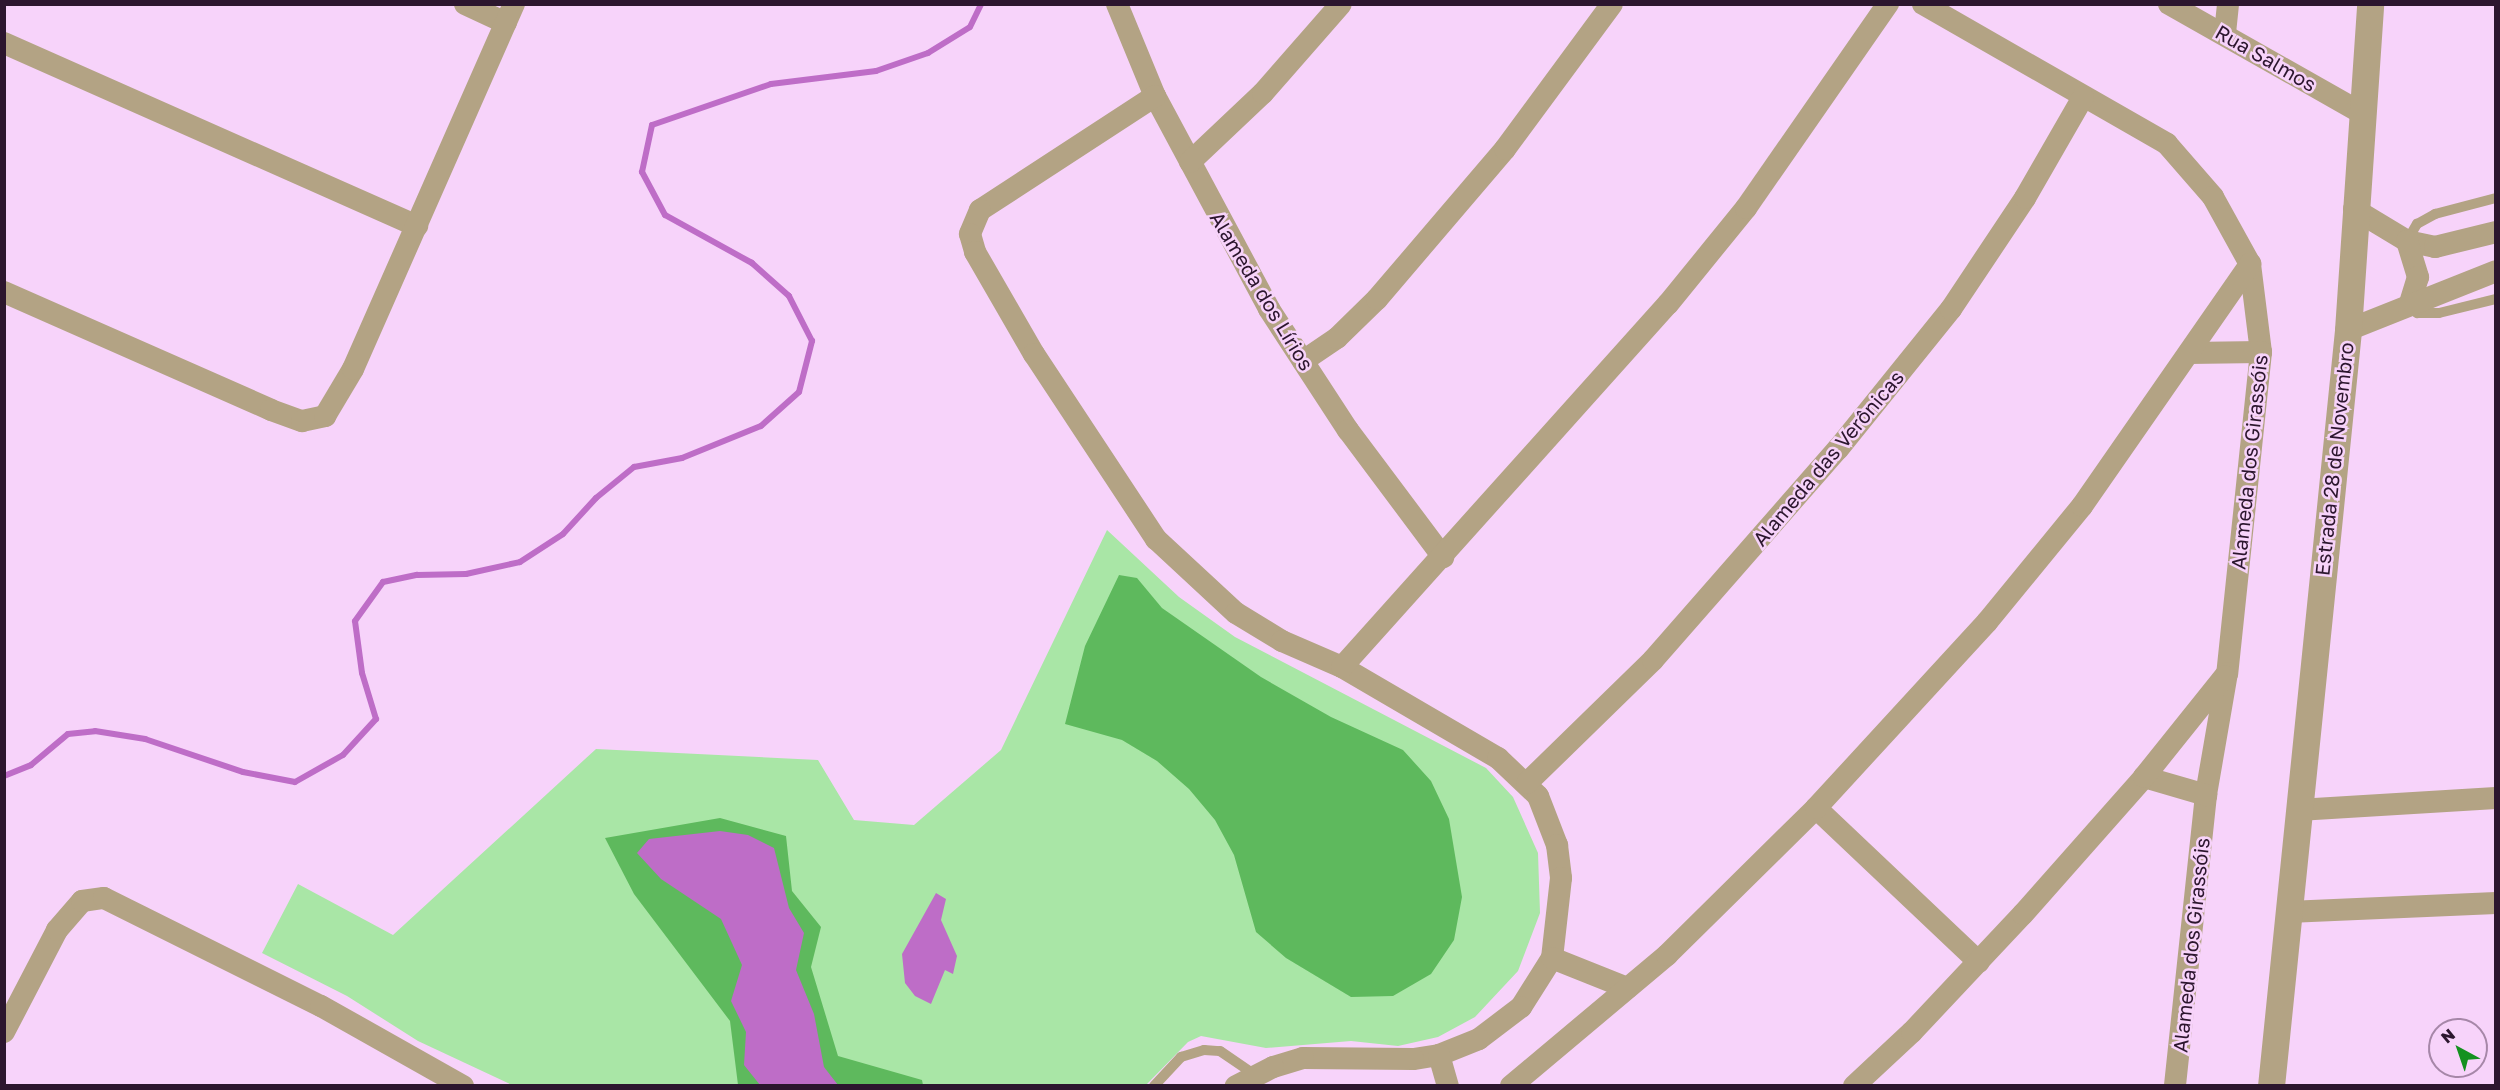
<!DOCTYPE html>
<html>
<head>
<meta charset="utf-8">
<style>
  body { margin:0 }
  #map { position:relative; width:2500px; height:1090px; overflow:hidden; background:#f7d3fa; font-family:"Golos Text",sans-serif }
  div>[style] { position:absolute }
  .green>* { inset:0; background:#a9e6a6 }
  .forest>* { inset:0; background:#5eb95d }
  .water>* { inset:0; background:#be6dc7 }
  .stream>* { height:6px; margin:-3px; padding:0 3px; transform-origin:3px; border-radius:3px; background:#be6dc7 }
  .service>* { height:10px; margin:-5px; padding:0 5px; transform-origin:5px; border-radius:5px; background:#b3a384 }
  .minor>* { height:22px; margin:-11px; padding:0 11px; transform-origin:11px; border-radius:11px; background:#b3a384 }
  .tertiary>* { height:27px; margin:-13.5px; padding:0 13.5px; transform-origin:13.5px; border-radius:13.5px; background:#b3a384 }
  span { translate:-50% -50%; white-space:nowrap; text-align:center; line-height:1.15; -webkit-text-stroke:5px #f7d3fa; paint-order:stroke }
  .street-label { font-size:20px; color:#2c162e }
  .frame { position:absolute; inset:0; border:6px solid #2c162e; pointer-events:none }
  .north { position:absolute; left:2428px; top:1018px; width:60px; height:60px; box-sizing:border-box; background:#f7d3fa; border:2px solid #a687a8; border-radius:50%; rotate:320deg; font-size:16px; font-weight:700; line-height:24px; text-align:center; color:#2c162e }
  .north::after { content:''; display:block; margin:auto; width:21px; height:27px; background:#14911f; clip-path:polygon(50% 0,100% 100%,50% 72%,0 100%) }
</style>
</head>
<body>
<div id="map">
  <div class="green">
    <i style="clip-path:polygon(1107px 530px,1179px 597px,1235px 637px,1486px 768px,1513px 797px,1538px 853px,1540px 913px,1518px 971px,1475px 1017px,1438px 1037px,1398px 1046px,1351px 1041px,1266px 1048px,1201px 1036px,1188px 1042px,1146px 1085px,512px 1085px,418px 1041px,347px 996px,262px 953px,298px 884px,393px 935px,596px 749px,818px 760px,854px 820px,914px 825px,1001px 750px)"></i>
  </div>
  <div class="forest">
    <i style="clip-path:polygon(1119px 575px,1137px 578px,1162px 608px,1261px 677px,1331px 717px,1403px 750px,1431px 781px,1449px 819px,1462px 897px,1454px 940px,1431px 974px,1393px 996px,1351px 997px,1286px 958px,1256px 932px,1234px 855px,1215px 820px,1189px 789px,1157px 761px,1122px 740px,1065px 724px,1085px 646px)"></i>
    <i style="clip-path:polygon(720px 818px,786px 836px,792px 891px,821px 927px,811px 967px,838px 1056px,922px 1080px,923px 1085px,738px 1085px,730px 1021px,634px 894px,605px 838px)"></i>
  </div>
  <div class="water">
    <i style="clip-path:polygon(720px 831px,748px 835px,774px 848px,789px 908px,804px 933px,796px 970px,814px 1014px,824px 1067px,838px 1085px,760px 1085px,744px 1065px,746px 1032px,731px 1001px,742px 965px,721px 919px,661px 879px,637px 853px,649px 839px)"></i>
    <i style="clip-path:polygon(936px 893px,946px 899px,941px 920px,957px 956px,953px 974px,945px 970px,931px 1004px,915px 996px,905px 983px,902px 954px)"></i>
  </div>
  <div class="stream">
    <i style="left:4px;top:776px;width:29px;rotate:-22deg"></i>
    <i style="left:31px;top:765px;width:48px;rotate:-40deg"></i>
    <i style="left:68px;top:734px;width:27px;rotate:-6deg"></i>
    <i style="left:95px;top:731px;width:51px;rotate:9.1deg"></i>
    <i style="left:145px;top:739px;width:103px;rotate:18.6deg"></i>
    <i style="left:243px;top:772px;width:53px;rotate:10.9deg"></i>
    <i style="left:295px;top:782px;width:55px;rotate:-29.4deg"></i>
    <i style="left:343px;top:755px;width:49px;rotate:-47.5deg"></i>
    <i style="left:376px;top:719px;width:48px;rotate:-106.9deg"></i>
    <i style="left:362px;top:673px;width:52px;rotate:-97.7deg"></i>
    <i style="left:355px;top:621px;width:48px;rotate:-54.3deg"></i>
    <i style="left:383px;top:582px;width:35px;rotate:-12deg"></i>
    <i style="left:417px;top:575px;width:49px;rotate:-1.2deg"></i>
    <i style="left:466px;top:574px;width:55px;rotate:-12.5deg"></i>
    <i style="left:520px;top:562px;width:51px;rotate:-33.1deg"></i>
    <i style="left:563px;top:534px;width:49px;rotate:-47.5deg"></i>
    <i style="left:596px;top:498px;width:49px;rotate:-39.2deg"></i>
    <i style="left:634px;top:467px;width:49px;rotate:-10.6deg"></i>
    <i style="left:682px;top:458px;width:85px;rotate:-22.1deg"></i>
    <i style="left:761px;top:426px;width:51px;rotate:-41.8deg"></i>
    <i style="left:799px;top:392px;width:53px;rotate:-75.7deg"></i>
    <i style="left:812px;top:341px;width:51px;rotate:-117.1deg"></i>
    <i style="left:789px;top:296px;width:50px;rotate:-138.3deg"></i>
    <i style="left:752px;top:263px;width:99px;rotate:-151.1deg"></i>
    <i style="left:665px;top:215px;width:49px;rotate:-118.1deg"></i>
    <i style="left:642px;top:172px;width:48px;rotate:-78deg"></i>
    <i style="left:652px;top:125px;width:126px;rotate:-19deg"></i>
    <i style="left:771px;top:84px;width:106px;rotate:-7.1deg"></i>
    <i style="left:876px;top:71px;width:55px;rotate:-19.1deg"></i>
    <i style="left:928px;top:53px;width:49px;rotate:-31.8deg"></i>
    <i style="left:970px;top:27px;width:25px;rotate:-64deg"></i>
  </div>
  <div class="service">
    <i style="left:2407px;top:241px;width:20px;rotate:-60deg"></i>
    <i style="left:2417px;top:224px;width:21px;rotate:-29deg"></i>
    <i style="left:2435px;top:214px;width:63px;rotate:-14.7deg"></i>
    <i style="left:2412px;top:306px;width:9px;rotate:54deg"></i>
    <i style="left:2417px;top:313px;width:22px"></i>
    <i style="left:2439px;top:313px;width:59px;rotate:-13.8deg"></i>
    <i style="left:1154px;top:1086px;width:40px;rotate:-47deg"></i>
    <i style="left:1181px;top:1057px;width:24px;rotate:-17deg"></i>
    <i style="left:1204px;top:1050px;width:16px;rotate:4deg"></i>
    <i style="left:1220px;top:1051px;width:42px;rotate:34.4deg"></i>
  </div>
  <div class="minor">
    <i style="left:465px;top:4px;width:45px;rotate:24.9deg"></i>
    <i style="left:1117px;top:4px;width:100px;rotate:67.6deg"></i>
    <i style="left:1155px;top:96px;width:242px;rotate:61.8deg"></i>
    <i style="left:1269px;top:309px;width:145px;rotate:56.9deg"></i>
    <i style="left:1348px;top:430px;width:159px;rotate:53.2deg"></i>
    <i style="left:1923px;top:4px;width:281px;rotate:29.8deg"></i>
    <i style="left:2167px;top:144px;width:70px;rotate:49deg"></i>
    <i style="left:2213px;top:197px;width:77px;rotate:61.1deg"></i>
    <i style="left:2250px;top:264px;width:89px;rotate:82.9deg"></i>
    <i style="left:2261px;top:352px;width:323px;rotate:96deg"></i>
    <i style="left:2227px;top:673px;width:124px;rotate:99.8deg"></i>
    <i style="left:2206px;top:795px;width:293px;rotate:96.1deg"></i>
    <i style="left:2169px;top:4px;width:222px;rotate:29.5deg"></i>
    <i style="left:2225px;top:33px;width:29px;rotate:-84deg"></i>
    <i style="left:4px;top:43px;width:452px;rotate:23.9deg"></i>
    <i style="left:1155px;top:96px;width:209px;rotate:146.9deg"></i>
    <i style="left:980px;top:210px;width:26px;rotate:113deg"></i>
    <i style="left:970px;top:234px;width:19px;rotate:74deg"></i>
    <i style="left:975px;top:252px;width:118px;rotate:60deg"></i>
    <i style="left:1034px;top:354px;width:222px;rotate:56.6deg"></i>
    <i style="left:1156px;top:539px;width:109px;rotate:42.8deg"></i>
    <i style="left:1236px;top:613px;width:54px;rotate:31.3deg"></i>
    <i style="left:1282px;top:641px;width:65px;rotate:23.4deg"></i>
    <i style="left:1342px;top:667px;width:181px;rotate:30.3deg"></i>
    <i style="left:1498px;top:758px;width:55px;rotate:43.5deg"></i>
    <i style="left:1538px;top:796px;width:53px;rotate:68.8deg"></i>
    <i style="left:1557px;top:845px;width:33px;rotate:83deg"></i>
    <i style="left:1561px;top:878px;width:81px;rotate:96.4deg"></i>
    <i style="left:1552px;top:958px;width:58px;rotate:122.3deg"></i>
    <i style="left:1521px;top:1007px;width:53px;rotate:142.7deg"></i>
    <i style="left:1479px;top:1039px;width:43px;rotate:158.2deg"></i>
    <i style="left:1439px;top:1055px;width:26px;rotate:171deg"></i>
    <i style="left:1413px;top:1059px;width:110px;rotate:-179.5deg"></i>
    <i style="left:1303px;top:1058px;width:31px;rotate:163deg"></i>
    <i style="left:1273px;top:1067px;width:42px;rotate:152.8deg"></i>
    <i style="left:1190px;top:162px;width:100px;rotate:-43.4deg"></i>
    <i style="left:1263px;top:93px;width:118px;rotate:-48.8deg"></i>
    <i style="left:2354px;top:209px;width:62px;rotate:31.1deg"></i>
    <i style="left:2407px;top:241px;width:29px;rotate:12deg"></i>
    <i style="left:2435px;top:247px;width:63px;rotate:-13.8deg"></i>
    <i style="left:2407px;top:241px;width:38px;rotate:73deg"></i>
    <i style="left:2418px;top:277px;width:27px;rotate:107deg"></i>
    <i style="left:4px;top:292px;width:292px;rotate:23.8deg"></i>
    <i style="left:271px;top:410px;width:33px;rotate:20deg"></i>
    <i style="left:302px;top:421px;width:24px;rotate:-12deg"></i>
    <i style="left:325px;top:416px;width:55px;rotate:-59.2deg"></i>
    <i style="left:353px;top:369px;width:399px;rotate:-66.2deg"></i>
    <i style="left:2348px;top:330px;width:159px;rotate:-21.7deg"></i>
    <i style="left:2189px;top:353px;width:72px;rotate:-0.8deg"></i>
    <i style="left:1303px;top:361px;width:41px;rotate:-34.1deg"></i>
    <i style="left:1337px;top:338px;width:56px;rotate:-44.3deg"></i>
    <i style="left:1377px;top:299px;width:197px;rotate:-49.5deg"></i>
    <i style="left:1505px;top:149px;width:180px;rotate:-53.6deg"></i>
    <i style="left:1342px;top:667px;width:488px;rotate:-48.1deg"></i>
    <i style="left:1668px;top:304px;width:124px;rotate:-50.9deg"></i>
    <i style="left:1746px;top:208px;width:249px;rotate:-55.2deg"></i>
    <i style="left:2144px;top:777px;width:65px;rotate:16.2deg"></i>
    <i style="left:1527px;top:783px;width:176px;rotate:-44.3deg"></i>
    <i style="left:1653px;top:660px;width:281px;rotate:-48.8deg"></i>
    <i style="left:1838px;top:449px;width:180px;rotate:-51.1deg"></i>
    <i style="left:1951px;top:309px;width:133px;rotate:-56.3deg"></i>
    <i style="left:2025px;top:198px;width:116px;rotate:-60.1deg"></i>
    <i style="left:1816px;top:808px;width:224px;rotate:43.4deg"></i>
    <i style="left:2298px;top:810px;width:198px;rotate:-3.5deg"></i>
    <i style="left:2288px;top:912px;width:208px;rotate:-2.5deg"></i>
    <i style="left:1552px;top:958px;width:81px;rotate:21.8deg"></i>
    <i style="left:4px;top:1032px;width:115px;rotate:-62.5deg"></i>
    <i style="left:57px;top:930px;width:38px;rotate:-49deg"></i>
    <i style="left:82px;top:901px;width:22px;rotate:-8deg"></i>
    <i style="left:104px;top:898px;width:242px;rotate:26.5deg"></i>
    <i style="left:321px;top:1006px;width:163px;rotate:29.4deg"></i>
    <i style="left:1439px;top:1055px;width:32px;rotate:74deg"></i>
    <i style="left:1511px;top:1086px;width:204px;rotate:-40deg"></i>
    <i style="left:1667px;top:955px;width:209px;rotate:-44.6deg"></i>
    <i style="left:1816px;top:808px;width:253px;rotate:-47.4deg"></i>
    <i style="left:1987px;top:622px;width:150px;rotate:-50.7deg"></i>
    <i style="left:2082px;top:506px;width:295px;rotate:-55.2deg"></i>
    <i style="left:1854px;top:1086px;width:79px;rotate:-43deg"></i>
    <i style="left:1912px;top:1032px;width:162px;rotate:-46.8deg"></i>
    <i style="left:2023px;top:914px;width:183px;rotate:-48.5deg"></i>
    <i style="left:2144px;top:777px;width:129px;rotate:-51.3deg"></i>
  </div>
  <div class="tertiary">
    <i style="left:2271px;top:1086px;width:760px;rotate:-84.18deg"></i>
    <i style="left:2348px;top:330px;width:327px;rotate:-86.1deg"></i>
  </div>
  <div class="street-label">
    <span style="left:2266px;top:58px;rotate:30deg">Rua Salmos</span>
    <span style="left:1262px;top:291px;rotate:59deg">Alameda dos Lírios</span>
    <span style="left:1828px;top:458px;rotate:-50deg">Alameda das Verônicas</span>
    <span style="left:2334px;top:459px;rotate:-84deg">Estrada 28 de Novembro</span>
    <span style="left:2249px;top:462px;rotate:-84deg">Alameda dos Girassóis</span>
    <span style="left:2191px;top:945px;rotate:-84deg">Alameda dos Girassóis</span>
  </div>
  <div class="frame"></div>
  <div class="north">N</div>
</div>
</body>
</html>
